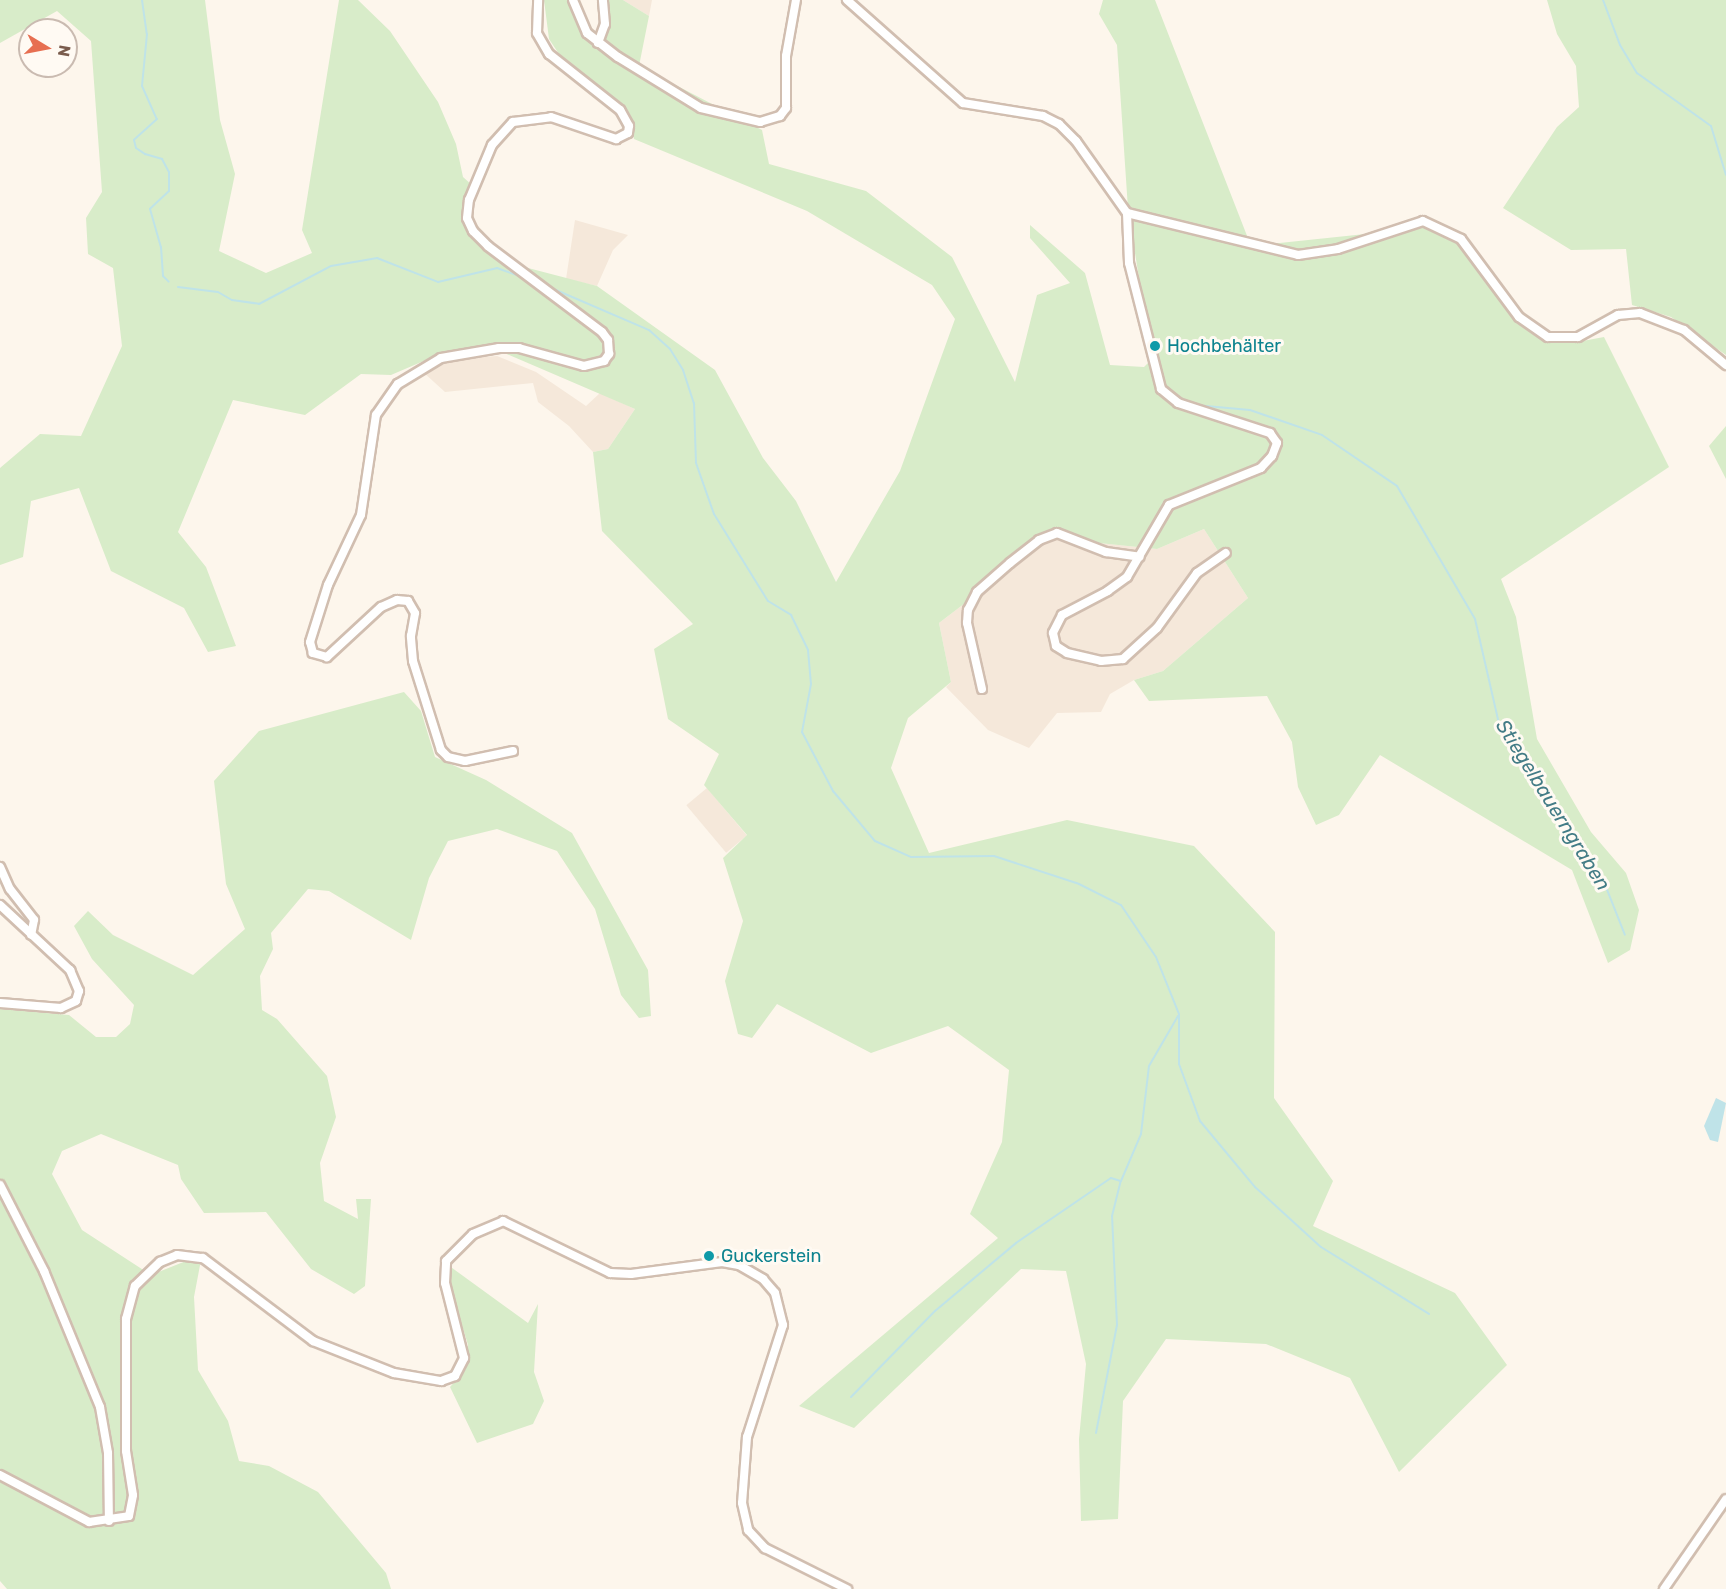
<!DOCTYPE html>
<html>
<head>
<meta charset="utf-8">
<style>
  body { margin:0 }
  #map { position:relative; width:1726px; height:1589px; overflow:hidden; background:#fdf6ec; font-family:Rubik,sans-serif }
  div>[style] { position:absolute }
  .residential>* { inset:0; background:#f5e8da; transform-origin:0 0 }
  .green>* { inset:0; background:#d8ecc9 }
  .water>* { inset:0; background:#bfe3e8 }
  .stream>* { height:2px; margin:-1px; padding:0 1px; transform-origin:1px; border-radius:1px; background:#bfe3e8 }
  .roads { filter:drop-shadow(2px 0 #d1beb0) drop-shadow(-2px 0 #d1beb0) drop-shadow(0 2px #d1beb0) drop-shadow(0 -2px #d1beb0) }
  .street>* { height:8px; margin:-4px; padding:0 4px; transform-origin:4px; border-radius:4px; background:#fff }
  .dots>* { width:16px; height:16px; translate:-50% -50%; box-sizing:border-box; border:3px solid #fffaf3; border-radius:50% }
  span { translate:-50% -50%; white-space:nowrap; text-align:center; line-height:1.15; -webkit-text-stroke:6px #fffaf3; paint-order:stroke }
  .culture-label { font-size:18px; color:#0d838f }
  .left { translate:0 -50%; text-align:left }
  .water-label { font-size:20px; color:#437c86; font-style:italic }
  .north { position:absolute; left:18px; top:18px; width:60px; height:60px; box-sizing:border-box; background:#fffaf3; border:2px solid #cabbb1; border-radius:50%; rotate:100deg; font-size:16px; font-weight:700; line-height:24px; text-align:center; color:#7a5c4d }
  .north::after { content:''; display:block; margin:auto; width:21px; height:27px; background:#e76f51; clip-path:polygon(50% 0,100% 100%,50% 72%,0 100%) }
</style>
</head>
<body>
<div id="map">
  <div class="residential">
    <i style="clip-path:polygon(623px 0,652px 0,649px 16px)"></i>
    <i style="clip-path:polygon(575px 220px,628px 235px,613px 250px,597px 286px,566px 279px)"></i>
    <i style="clip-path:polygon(497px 356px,536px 372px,586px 406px,600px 393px,635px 409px,608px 449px,593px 452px,569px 426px,538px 402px,533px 383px,445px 392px,423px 372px,441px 360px)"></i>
    <i style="clip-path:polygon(1204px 529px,1248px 598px,1163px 671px,1134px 680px,1110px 694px,1101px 712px,1057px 713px,1029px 748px,988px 730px,946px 687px,951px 682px,939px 623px,1050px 538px,1157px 549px)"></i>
    <i style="left:707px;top:788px;width:62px;height:27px;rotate:50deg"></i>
  </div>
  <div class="green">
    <i style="clip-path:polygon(0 0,205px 0,220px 120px,235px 174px,219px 251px,266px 273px,312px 253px,302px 230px,339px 0,358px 0,390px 31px,438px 102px,456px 144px,463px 177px,472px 185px,462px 213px,469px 233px,505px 262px,597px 286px,715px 370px,763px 458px,796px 501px,836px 582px,900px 471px,955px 319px,932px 285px,807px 211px,634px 139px,630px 114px,569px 69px,549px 39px,544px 0,569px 0,573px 14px,596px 47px,607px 29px,606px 0,623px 0,649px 16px,639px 66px,762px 130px,769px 164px,866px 191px,952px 257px,1015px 382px,1037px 295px,1070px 283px,1030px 238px,1030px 225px,1085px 273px,1110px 365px,1144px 367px,1161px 350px,1160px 338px,1149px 341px,1128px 209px,1117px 45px,1099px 14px,1103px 0,1155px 0,1251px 246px,1432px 227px,1464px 244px,1511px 316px,1541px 339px,1572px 343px,1604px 337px,1669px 467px,1501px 579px,1516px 617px,1537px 739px,1591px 832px,1626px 873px,1639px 910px,1630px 950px,1608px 963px,1572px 870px,1380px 755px,1339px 815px,1316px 825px,1298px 787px,1292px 742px,1267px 696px,1149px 701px,1134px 680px,1163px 671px,1248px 598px,1204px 529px,1157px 549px,1050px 538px,939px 623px,951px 682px,908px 718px,891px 768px,929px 853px,1067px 820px,1194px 846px,1275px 932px,1274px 1098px,1333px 1181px,1313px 1226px,1455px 1293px,1507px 1365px,1399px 1472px,1350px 1378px,1266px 1344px,1166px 1339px,1123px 1401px,1118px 1519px,1081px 1521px,1079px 1439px,1086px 1364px,1066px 1271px,1021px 1269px,854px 1428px,799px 1406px,998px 1238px,970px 1214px,1002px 1142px,1009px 1070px,948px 1026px,871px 1053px,777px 1004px,752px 1038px,738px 1034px,725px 981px,743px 921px,723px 858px,747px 835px,704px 785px,719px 754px,668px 719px,654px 649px,693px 624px,602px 531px,593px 452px,608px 449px,635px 409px,488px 346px,440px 354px,391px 375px,361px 374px,305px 415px,233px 400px,178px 532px,206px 567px,236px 646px,208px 652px,184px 608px,111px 571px,79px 488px,31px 501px,23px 557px,0 565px,0 468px,40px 434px,81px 436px,122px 346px,113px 268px,88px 254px,86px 218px,102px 192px,91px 41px,57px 11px,0 43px)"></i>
    <i style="clip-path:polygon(1547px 0,1726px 0,1726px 355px,1671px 317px,1632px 305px,1626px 249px,1571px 250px,1503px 208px,1557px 127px,1579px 107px,1576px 66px,1557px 34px)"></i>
    <i style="clip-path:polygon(1726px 426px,1726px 479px,1709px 446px)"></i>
    <i style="clip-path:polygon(404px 692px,421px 711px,435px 757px,486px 780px,572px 833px,648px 970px,651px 1016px,639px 1018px,621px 995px,595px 909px,557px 851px,497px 829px,448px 841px,429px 878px,411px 940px,329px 891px,308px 889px,271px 933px,273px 949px,260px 976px,262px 1010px,277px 1019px,327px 1076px,336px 1117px,320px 1163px,324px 1201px,358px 1219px,356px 1199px,371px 1199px,365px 1286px,354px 1294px,311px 1269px,266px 1212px,204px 1213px,181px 1179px,178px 1165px,101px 1134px,62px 1151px,52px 1174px,82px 1230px,151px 1275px,186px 1261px,201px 1260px,194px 1297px,198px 1370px,228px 1421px,239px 1461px,269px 1466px,318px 1492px,386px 1573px,391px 1589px,7px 1589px,0 1581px,0 1009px,69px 1015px,96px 1037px,116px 1037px,130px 1024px,134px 1005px,92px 959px,74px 926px,88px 911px,113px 935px,193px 975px,245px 929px,226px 884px,214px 781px,259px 731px)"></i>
    <i style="clip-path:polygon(448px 1265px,528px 1323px,538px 1304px,534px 1372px,544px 1401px,533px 1424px,477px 1443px,450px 1387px,466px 1369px,468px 1345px,451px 1289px)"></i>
  </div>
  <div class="water">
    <i style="clip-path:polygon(1716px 1098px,1726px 1103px,1718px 1142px,1710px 1140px,1704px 1126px)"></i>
  </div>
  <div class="stream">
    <i style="left:142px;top:0;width:34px;rotate:82deg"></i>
    <i style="left:147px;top:34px;width:52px;rotate:95.5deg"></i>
    <i style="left:142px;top:86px;width:36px;rotate:66deg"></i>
    <i style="left:157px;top:119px;width:31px;rotate:138deg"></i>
    <i style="left:134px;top:140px;width:8px;rotate:76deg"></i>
    <i style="left:136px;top:148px;width:11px;rotate:34deg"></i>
    <i style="left:145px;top:154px;width:18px;rotate:16deg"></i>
    <i style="left:162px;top:159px;width:15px;rotate:62deg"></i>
    <i style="left:169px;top:172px;width:19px;rotate:90deg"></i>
    <i style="left:169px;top:191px;width:26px;rotate:137deg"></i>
    <i style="left:150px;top:209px;width:40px;rotate:74deg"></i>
    <i style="left:161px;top:247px;width:29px;rotate:86deg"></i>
    <i style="left:163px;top:276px;width:8px;rotate:45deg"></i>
    <i style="left:1603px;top:0;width:48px;rotate:69.3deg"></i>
    <i style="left:1620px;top:45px;width:33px;rotate:59deg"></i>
    <i style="left:1637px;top:73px;width:91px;rotate:35.6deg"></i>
    <i style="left:1711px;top:126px;width:51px;rotate:73deg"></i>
    <i style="left:178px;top:287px;width:40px;rotate:7.1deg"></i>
    <i style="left:218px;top:292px;width:16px;rotate:30deg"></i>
    <i style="left:232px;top:300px;width:27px;rotate:8deg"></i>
    <i style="left:259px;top:304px;width:81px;rotate:-27.8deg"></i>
    <i style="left:331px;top:266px;width:47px;rotate:-9.9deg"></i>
    <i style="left:377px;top:258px;width:66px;rotate:21.5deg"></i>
    <i style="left:438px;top:282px;width:61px;rotate:-13.3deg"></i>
    <i style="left:497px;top:268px;width:29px;rotate:20deg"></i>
    <i style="left:549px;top:287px;width:109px;rotate:23.3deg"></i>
    <i style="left:649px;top:330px;width:28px;rotate:42deg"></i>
    <i style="left:670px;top:349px;width:25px;rotate:58deg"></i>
    <i style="left:683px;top:370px;width:35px;rotate:72deg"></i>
    <i style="left:694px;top:403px;width:60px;rotate:88.1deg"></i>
    <i style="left:696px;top:463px;width:54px;rotate:70.6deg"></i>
    <i style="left:714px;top:514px;width:102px;rotate:58.2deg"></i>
    <i style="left:768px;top:601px;width:27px;rotate:31deg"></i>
    <i style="left:791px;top:615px;width:39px;rotate:64deg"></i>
    <i style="left:808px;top:650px;width:34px;rotate:85deg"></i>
    <i style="left:811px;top:684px;width:49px;rotate:100.6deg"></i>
    <i style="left:802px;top:732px;width:67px;rotate:62.3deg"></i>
    <i style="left:833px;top:791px;width:65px;rotate:50deg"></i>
    <i style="left:875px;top:841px;width:39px;rotate:24deg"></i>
    <i style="left:911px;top:857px;width:83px;rotate:-0.7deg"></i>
    <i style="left:994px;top:856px;width:89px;rotate:18.2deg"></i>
    <i style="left:1079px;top:884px;width:47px;rotate:26.6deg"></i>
    <i style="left:1121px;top:905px;width:63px;rotate:56.1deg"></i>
    <i style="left:1156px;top:957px;width:61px;rotate:68deg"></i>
    <i style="left:1179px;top:1014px;width:50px;rotate:90deg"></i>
    <i style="left:1179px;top:1064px;width:61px;rotate:69.8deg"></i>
    <i style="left:1200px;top:1121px;width:86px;rotate:50.2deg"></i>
    <i style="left:1255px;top:1187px;width:89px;rotate:42.3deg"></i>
    <i style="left:1321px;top:1247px;width:127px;rotate:31.8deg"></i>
    <i style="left:1195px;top:405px;width:55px;rotate:5.2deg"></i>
    <i style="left:1250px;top:410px;width:76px;rotate:19.1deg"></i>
    <i style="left:1322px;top:435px;width:91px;rotate:34.2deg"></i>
    <i style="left:1397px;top:486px;width:154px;rotate:59.6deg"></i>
    <i style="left:1475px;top:619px;width:108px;rotate:77.1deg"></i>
    <i style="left:1499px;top:724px;width:50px;rotate:49deg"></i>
    <i style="left:1532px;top:762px;width:89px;rotate:63.4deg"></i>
    <i style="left:1572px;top:842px;width:46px;rotate:49.4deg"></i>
    <i style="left:1602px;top:877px;width:62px;rotate:68.4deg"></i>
    <i style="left:851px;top:1397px;width:120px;rotate:-45.7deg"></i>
    <i style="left:935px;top:1311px;width:106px;rotate:-40deg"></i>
    <i style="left:1016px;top:1243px;width:115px;rotate:-34.4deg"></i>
    <i style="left:1111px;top:1178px;width:10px;rotate:17deg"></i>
    <i style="left:1096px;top:1433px;width:110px;rotate:-79deg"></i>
    <i style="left:1117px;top:1325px;width:109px;rotate:-92.6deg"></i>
    <i style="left:1112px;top:1216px;width:36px;rotate:-76deg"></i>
    <i style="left:1121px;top:1181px;width:51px;rotate:-66.9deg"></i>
    <i style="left:1141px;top:1134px;width:68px;rotate:-83.3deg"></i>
    <i style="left:1149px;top:1066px;width:58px;rotate:-59.9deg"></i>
  </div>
  <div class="roads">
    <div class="street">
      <i style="left:573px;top:0;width:36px;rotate:67deg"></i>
      <i style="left:587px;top:33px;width:39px;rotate:38deg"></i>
      <i style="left:618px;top:57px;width:97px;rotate:31.6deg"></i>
      <i style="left:701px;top:108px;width:61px;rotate:13.3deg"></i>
      <i style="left:760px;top:122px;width:21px;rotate:-17deg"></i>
      <i style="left:780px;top:116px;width:10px;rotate:-53deg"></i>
      <i style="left:786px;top:108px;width:52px;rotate:-90deg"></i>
      <i style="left:786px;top:56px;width:57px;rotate:-79.9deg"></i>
      <i style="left:847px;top:0;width:155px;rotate:41.6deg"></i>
      <i style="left:963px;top:103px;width:81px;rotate:9.2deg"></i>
      <i style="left:1043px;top:116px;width:18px;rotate:27deg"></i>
      <i style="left:1059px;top:124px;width:24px;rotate:45deg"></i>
      <i style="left:1076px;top:141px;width:88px;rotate:54.7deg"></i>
      <i style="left:1127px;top:213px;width:176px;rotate:13.8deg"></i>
      <i style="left:1298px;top:255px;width:40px;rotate:-8.5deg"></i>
      <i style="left:1338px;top:249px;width:89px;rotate:-18.2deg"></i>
      <i style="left:1423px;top:221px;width:42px;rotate:25.3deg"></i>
      <i style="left:1461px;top:239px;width:97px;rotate:53.4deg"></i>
      <i style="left:1519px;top:317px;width:35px;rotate:35deg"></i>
      <i style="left:1548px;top:337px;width:30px"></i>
      <i style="left:1578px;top:337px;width:46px;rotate:-28.8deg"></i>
      <i style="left:1618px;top:315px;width:22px;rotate:-5deg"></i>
      <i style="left:1640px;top:313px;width:47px;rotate:21.1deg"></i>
      <i style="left:1684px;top:330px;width:55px;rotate:39.8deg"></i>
      <i style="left:598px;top:43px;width:20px;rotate:-70deg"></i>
      <i style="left:605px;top:24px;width:24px;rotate:-95deg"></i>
      <i style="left:1127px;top:213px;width:50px;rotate:87.7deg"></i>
      <i style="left:1129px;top:263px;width:130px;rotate:75.7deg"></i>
      <i style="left:1161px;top:389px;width:22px;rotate:39deg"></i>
      <i style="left:1178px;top:403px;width:97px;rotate:18.1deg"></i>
      <i style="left:1270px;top:433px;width:12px;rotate:55deg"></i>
      <i style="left:1277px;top:443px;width:14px;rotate:111deg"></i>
      <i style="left:1272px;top:456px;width:16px;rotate:133deg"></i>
      <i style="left:1261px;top:468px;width:99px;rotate:158.1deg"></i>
      <i style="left:1169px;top:505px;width:83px;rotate:120.3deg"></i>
      <i style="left:1127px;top:577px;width:24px;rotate:144deg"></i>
      <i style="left:1108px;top:591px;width:52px;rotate:152.4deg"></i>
      <i style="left:1062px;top:615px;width:20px;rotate:117deg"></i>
      <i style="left:1053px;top:633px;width:13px;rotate:77deg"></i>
      <i style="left:1056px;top:646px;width:13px;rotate:32deg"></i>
      <i style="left:1067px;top:653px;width:35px;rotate:13deg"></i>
      <i style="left:1101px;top:661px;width:22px;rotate:-5deg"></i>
      <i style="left:1123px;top:659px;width:46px;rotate:-42.4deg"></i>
      <i style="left:1157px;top:628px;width:68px;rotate:-54deg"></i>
      <i style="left:1197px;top:573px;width:35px;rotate:-35deg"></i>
      <i style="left:982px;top:689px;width:68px;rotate:-102.8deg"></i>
      <i style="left:967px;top:623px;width:13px;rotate:-86deg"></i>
      <i style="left:968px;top:610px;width:20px;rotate:-63deg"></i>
      <i style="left:977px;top:592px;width:44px;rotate:-41.3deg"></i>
      <i style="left:1010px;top:563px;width:37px;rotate:-38deg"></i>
      <i style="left:1039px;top:540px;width:19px;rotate:-21deg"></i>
      <i style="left:1057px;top:533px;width:53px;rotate:21.2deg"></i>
      <i style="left:1106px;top:552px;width:34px;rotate:8deg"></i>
      <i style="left:513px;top:751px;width:49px;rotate:168.2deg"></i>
      <i style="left:465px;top:761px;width:17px;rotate:-167deg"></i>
      <i style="left:448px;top:757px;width:10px;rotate:-135deg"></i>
      <i style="left:441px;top:750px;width:93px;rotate:-107.5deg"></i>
      <i style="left:413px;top:661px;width:25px;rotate:-95deg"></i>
      <i style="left:411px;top:636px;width:23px;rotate:-80deg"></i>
      <i style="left:415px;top:613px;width:14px;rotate:-120deg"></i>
      <i style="left:408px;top:601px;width:11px;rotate:-175deg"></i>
      <i style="left:397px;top:600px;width:17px;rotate:156deg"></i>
      <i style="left:381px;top:607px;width:74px;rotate:137.2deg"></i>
      <i style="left:327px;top:657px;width:15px;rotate:-164deg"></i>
      <i style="left:313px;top:653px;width:11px;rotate:-105deg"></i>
      <i style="left:310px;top:642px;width:60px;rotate:-72.5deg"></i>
      <i style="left:328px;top:585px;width:77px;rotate:-64.8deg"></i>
      <i style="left:361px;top:515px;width:101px;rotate:-81.5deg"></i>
      <i style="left:376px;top:415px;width:38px;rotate:-55deg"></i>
      <i style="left:398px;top:384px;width:50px;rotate:-31.2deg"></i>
      <i style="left:441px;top:358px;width:59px;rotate:-9.8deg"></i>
      <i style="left:499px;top:348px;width:20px"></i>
      <i style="left:519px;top:348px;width:67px;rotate:15.5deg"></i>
      <i style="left:584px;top:366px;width:21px;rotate:-14deg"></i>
      <i style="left:604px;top:361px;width:9px;rotate:-54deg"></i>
      <i style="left:609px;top:354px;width:14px;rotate:-94deg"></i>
      <i style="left:608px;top:340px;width:10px;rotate:-127deg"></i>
      <i style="left:602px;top:332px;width:143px;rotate:-143deg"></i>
      <i style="left:488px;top:246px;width:21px;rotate:-135deg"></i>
      <i style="left:473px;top:231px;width:14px;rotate:-115deg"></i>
      <i style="left:467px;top:218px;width:18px;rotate:-84deg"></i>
      <i style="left:469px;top:200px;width:60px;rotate:-67.3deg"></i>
      <i style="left:492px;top:145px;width:31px;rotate:-48deg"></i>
      <i style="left:513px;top:122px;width:38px;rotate:-7deg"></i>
      <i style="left:551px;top:117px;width:69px;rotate:18.7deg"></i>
      <i style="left:616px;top:139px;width:13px;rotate:-27deg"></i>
      <i style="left:628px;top:133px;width:7px;rotate:-82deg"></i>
      <i style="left:629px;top:126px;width:18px;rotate:-119deg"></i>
      <i style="left:620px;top:110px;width:90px;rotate:-141.7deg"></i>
      <i style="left:549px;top:54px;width:24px;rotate:-120deg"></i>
      <i style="left:537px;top:33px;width:33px;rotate:-88deg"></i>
      <i style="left:0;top:867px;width:24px;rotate:66deg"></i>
      <i style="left:10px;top:889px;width:39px;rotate:52deg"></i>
      <i style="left:34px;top:920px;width:15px;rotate:101deg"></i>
      <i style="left:0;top:905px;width:96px;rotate:42.9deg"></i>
      <i style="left:70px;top:970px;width:23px;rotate:67deg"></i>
      <i style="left:79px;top:991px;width:10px;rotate:107deg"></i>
      <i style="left:76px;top:1001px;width:17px;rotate:155deg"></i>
      <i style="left:61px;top:1008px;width:61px;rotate:-175.3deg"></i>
      <i style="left:0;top:1185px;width:97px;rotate:62.9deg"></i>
      <i style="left:44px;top:1271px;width:147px;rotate:67.6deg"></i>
      <i style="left:100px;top:1407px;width:47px;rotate:80.1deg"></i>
      <i style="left:108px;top:1453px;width:68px;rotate:89.2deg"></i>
      <i style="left:0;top:1475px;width:101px;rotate:27.8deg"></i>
      <i style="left:89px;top:1522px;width:40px;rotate:-8.5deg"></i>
      <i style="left:129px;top:1516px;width:21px;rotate:-79deg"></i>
      <i style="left:133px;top:1495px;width:45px;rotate:-99deg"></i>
      <i style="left:126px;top:1451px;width:132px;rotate:-90deg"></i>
      <i style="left:126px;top:1319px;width:34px;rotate:-75deg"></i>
      <i style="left:135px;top:1286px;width:35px;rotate:-44deg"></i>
      <i style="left:160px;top:1262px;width:18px;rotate:-22deg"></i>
      <i style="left:177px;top:1255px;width:26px;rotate:7deg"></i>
      <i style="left:203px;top:1258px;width:138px;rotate:37deg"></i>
      <i style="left:313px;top:1341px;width:87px;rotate:21.6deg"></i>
      <i style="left:394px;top:1373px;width:48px;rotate:9.7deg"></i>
      <i style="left:441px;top:1381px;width:15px;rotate:-20deg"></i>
      <i style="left:455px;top:1376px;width:20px;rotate:-63deg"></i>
      <i style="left:464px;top:1358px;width:77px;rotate:-104.2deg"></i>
      <i style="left:445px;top:1283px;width:22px;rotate:-87deg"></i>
      <i style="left:446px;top:1261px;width:38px;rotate:-45deg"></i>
      <i style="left:473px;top:1234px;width:33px;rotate:-23deg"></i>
      <i style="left:503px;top:1221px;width:119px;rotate:25.9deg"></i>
      <i style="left:610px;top:1273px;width:21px;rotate:3deg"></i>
      <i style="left:631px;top:1274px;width:92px;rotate:-7.5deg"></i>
      <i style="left:722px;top:1262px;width:17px;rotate:10deg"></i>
      <i style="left:739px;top:1265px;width:28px;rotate:30deg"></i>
      <i style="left:763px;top:1279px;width:18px;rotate:49deg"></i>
      <i style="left:775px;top:1293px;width:33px;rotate:76deg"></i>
      <i style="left:783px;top:1325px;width:118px;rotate:107.8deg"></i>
      <i style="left:747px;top:1437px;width:66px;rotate:94.3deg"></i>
      <i style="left:742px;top:1503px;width:28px;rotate:77deg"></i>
      <i style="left:748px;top:1530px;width:25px;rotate:47deg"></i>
      <i style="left:765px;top:1548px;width:92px;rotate:26.6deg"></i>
      <i style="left:1664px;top:1589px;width:109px;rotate:-55.4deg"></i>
    </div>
  </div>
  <div class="dots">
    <i style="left:1155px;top:346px;background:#0f9aa8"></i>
    <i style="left:709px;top:1256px;background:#0f9aa8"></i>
  </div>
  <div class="culture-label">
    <span class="left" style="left:1167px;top:346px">Hochbehälter</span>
    <span class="left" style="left:721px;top:1256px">Guckerstein</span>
  </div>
  <div class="water-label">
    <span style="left:1553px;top:805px;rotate:58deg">Stiegelbauerngraben</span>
  </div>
  <div class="north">N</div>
</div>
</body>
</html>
